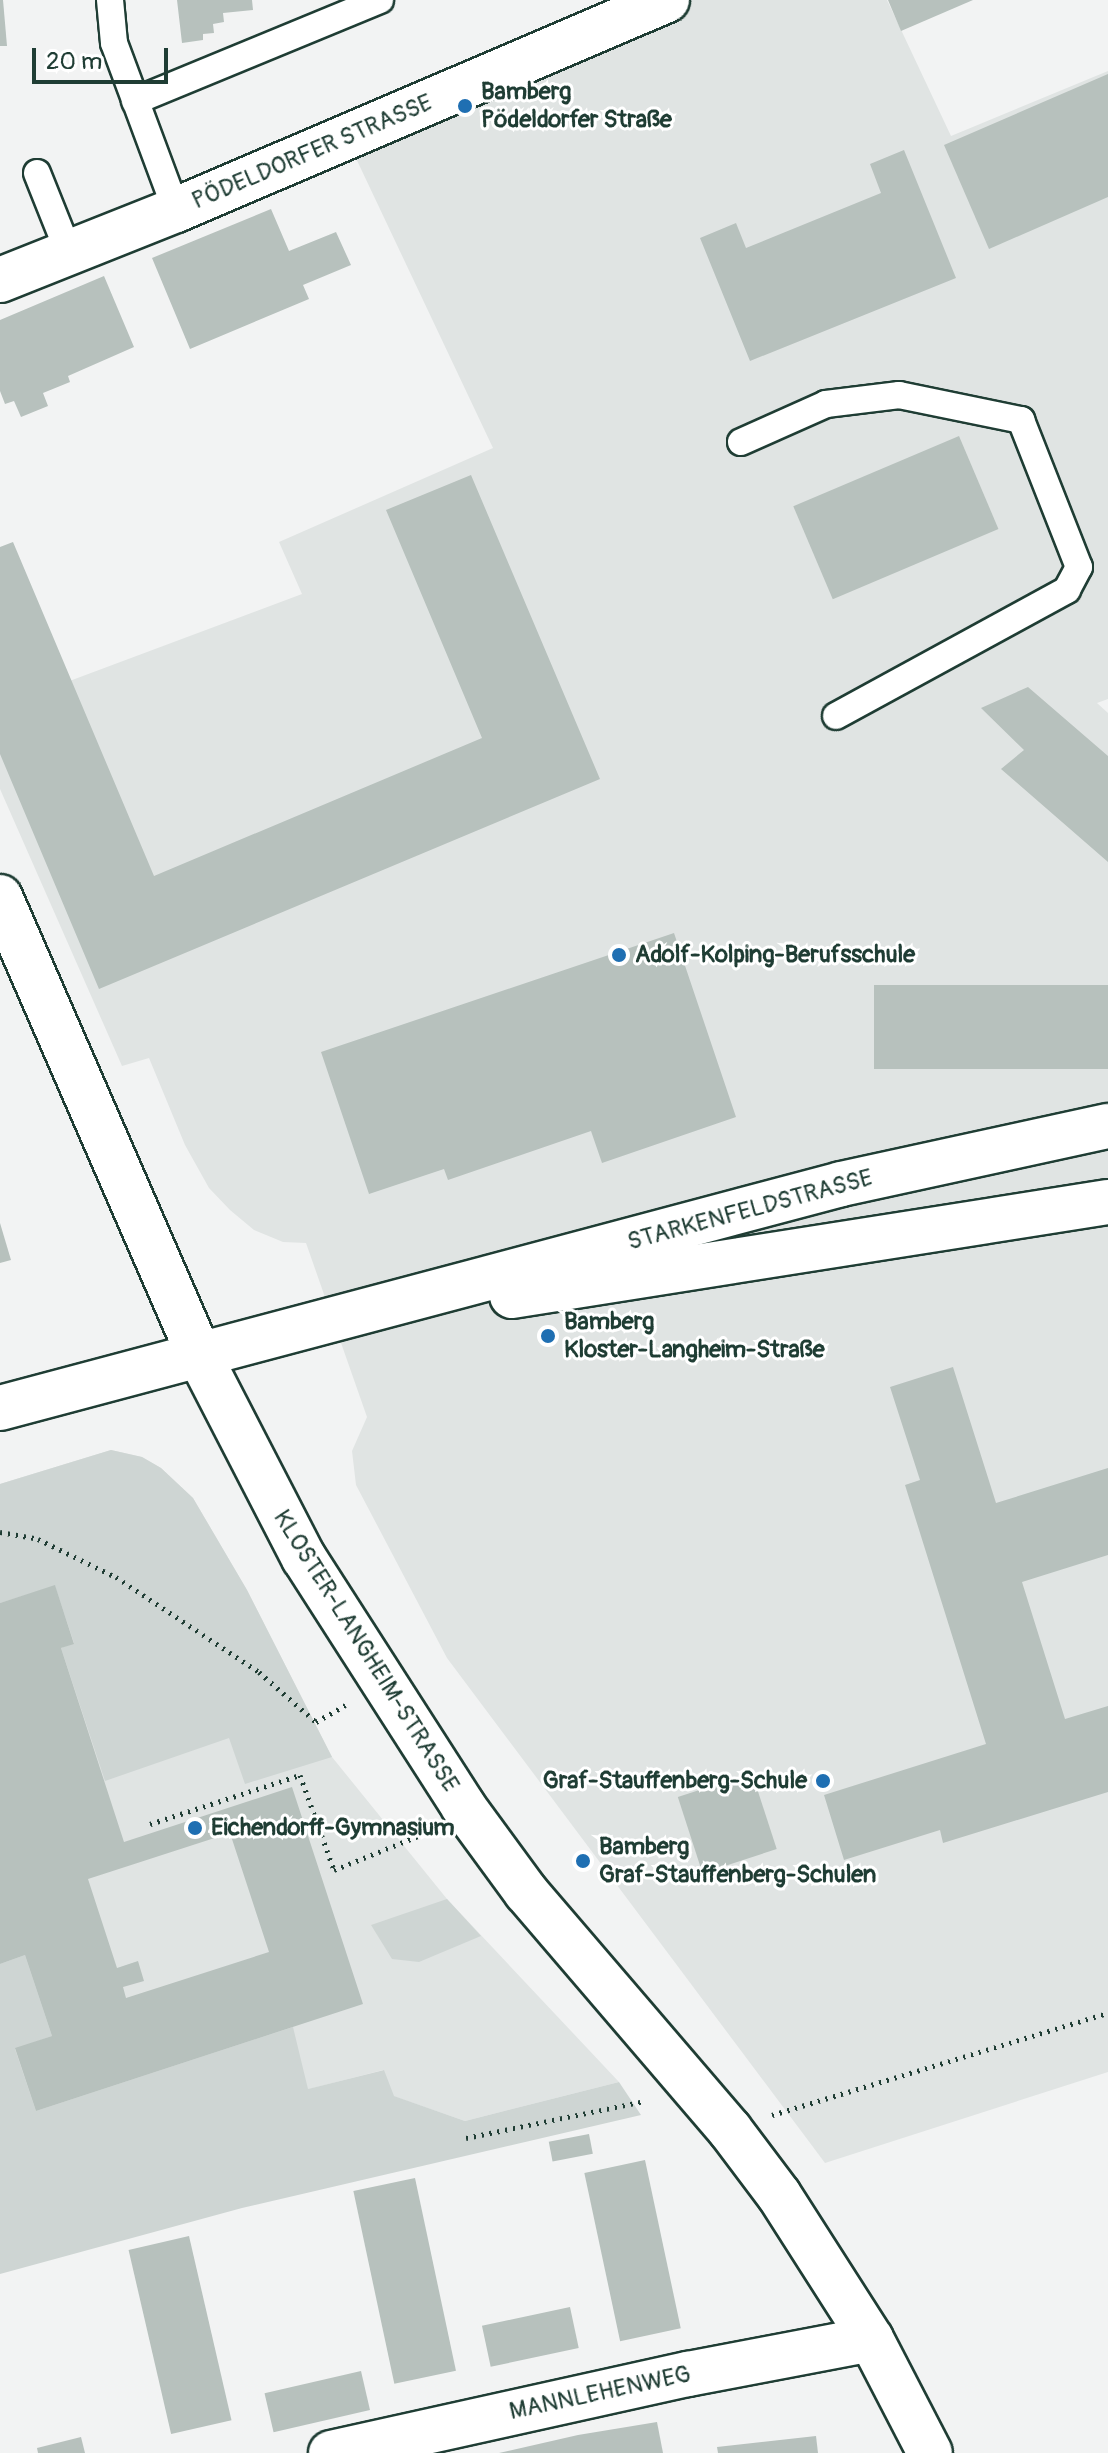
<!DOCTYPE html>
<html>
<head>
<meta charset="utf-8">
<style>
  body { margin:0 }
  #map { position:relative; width:1108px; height:2453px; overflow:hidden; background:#f2f3f3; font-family:Pangolin,sans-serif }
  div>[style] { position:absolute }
  .built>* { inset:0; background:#e0e4e3 }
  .green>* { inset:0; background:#ced5d3 }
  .building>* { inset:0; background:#b7c1bd; transform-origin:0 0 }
  .path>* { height:5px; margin-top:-2.5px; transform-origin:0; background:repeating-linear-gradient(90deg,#1f3d34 0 2px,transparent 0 8px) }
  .roads { filter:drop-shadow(2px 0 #1f3d34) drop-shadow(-2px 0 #1f3d34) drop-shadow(0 2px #1f3d34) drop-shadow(0 -2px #1f3d34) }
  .lane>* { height:26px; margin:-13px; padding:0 13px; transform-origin:13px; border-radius:13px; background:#fff }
  .street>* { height:44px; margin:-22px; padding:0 22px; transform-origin:22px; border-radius:22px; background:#fff }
  .secondary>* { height:44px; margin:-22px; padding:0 22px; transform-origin:22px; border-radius:22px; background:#fff }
  .dots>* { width:22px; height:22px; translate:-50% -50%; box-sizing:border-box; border:4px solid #fff; border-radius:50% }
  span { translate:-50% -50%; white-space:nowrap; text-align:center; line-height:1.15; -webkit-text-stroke:6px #fff; paint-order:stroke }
  .poi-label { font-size:24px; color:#1f3d34; font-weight:700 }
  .left { translate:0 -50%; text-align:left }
  .right { translate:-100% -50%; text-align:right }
  .street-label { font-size:24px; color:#1f3d34 }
  .scale { position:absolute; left:32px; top:48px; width:136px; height:36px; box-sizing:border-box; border:4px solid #1f3d34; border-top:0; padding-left:10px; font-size:24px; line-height:28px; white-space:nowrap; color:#1f3d34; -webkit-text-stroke:6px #fff; paint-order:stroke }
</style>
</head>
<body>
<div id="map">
  <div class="built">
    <i style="clip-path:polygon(643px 0,887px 0,951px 136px,1108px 71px,1108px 699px,1097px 703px,1108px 713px,1108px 2072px,825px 2163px,447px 1658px,356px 1485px,352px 1451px,367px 1417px,306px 1243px,283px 1242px,254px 1230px,230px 1210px,209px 1188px,185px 1145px,149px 1058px,122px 1066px,0 789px,0 707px,302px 594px,279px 542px,493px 448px,344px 133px)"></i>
    <i style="clip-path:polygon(111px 1450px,142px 1457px,161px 1468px,193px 1498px,247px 1590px,332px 1757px,447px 1899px,619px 2082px,465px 2121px,393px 2096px,383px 2070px,0 2169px,0 1484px)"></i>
  </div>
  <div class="green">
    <i style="clip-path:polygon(111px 1450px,142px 1457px,161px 1468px,193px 1498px,247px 1590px,332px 1757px,245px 1784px,229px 1738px,105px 1781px,61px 1648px,74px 1643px,55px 1586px,0 1603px,0 1484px)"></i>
    <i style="clip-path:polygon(447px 1899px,481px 1936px,419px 1962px,392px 1959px,371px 1925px)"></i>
    <i style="clip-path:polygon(25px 1955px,52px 2036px,15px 2049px,36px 2111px,293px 2027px,308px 2089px,384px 2070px,394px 2096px,465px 2121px,619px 2082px,641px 2115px,242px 2208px,0 2274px,0 1964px)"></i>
  </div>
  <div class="building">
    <i style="clip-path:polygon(0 0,3px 0,7px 46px,0 46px)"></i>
    <i style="clip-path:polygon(177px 0,252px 0,253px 10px,223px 13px,224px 22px,213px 24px,214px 33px,203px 34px,203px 40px,182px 43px)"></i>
    <i style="clip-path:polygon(888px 0,973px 0,901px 31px)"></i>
    <i style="clip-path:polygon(1108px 74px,1108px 197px,989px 249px,944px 145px)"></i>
    <i style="clip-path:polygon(904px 150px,956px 278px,750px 361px,700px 238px,736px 223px,746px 248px,881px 193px,870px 164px)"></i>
    <i style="clip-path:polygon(271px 209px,289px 251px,336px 232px,351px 265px,303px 285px,309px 299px,190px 349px,152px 258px)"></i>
    <i style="clip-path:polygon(104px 276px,134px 347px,68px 376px,70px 382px,43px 393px,48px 406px,21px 417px,14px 401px,5px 404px,0 391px,0 320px)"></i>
    <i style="left:959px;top:436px;width:101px;height:180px;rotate:67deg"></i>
    <i style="clip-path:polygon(471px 475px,600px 779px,99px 989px,0 754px,0 547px,13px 542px,154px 876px,482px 738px,386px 510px)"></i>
    <i style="clip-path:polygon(1028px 687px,1108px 756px,1108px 862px,1001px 769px,1024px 750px,981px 708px)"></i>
    <i style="clip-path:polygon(674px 933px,736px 1117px,602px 1163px,591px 1131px,448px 1180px,444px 1169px,369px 1194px,321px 1052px)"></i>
    <i style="left:1108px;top:985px;width:84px;height:234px;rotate:90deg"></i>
    <i style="clip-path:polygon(0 1223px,11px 1260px,0 1263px)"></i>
    <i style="clip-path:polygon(953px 1367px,996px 1503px,1108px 1468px,1108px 1555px,1022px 1582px,1065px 1719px,1108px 1706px,1108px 1792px,943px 1843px,940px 1830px,844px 1860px,824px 1795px,986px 1744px,905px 1485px,920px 1480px,890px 1387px)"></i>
    <i style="clip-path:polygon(evenodd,55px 1585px,74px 1644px,61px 1648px,124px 1842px,292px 1787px,363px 2004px,36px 2111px,15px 2048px,52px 2036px,25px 1955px,0 1964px,0 1603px,55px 1585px,230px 1833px,269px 1952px,126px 1998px,123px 1987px,144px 1981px,138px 1961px,117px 1968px,88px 1879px,230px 1833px)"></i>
    <i style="left:752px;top:1773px;width:80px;height:78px;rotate:72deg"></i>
    <i style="left:589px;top:2134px;width:20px;height:41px;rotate:79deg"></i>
    <i style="left:645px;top:2160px;width:172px;height:62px;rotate:78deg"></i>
    <i style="left:415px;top:2178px;width:197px;height:63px;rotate:78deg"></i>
    <i style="left:189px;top:2236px;width:189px;height:62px;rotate:77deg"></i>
    <i style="left:570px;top:2307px;width:42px;height:90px;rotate:78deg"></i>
    <i style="left:361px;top:2371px;width:40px;height:99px;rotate:77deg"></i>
    <i style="clip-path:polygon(657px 2422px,663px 2453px,499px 2453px,578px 2435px)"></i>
    <i style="clip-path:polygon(816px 2436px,818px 2453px,718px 2453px,717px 2447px)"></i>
    <i style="clip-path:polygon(81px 2437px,85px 2453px,38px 2453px,37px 2448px)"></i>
  </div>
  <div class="path">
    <i style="left:0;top:1532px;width:39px;rotate:10deg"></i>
    <i style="left:38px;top:1539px;width:87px;rotate:26deg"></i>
    <i style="left:116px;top:1577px;width:172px;rotate:33.6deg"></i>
    <i style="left:259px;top:1672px;width:76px;rotate:41.3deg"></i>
    <i style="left:316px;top:1722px;width:34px;rotate:-30deg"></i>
    <i style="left:150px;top:1824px;width:158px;rotate:-18.1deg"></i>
    <i style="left:300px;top:1775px;width:101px;rotate:70.3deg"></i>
    <i style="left:334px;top:1870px;width:101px;rotate:-22deg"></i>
    <i style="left:772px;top:2115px;width:351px;rotate:-16.9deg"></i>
    <i style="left:466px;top:2138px;width:182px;rotate:-11.7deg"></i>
  </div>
  <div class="roads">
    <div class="lane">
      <i style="left:110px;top:0;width:43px;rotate:84.7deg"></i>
      <i style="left:114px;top:43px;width:178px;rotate:69.6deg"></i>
      <i style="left:135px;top:101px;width:265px;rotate:-22.4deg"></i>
      <i style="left:37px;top:173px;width:86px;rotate:68.2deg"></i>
      <i style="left:741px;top:442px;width:93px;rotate:-24.1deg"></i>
      <i style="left:826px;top:404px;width:74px;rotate:-7deg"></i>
      <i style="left:899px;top:395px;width:125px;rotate:11.6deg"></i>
      <i style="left:1021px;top:420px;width:158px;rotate:68.5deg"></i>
      <i style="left:1079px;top:567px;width:26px;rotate:118deg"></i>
      <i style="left:1067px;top:590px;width:263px;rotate:151.4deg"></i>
    </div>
    <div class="street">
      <i style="left:0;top:280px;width:189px;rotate:-21.7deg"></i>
      <i style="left:176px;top:210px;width:534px;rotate:-23.16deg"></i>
      <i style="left:0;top:897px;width:497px;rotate:66.5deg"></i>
      <i style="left:198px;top:1353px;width:231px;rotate:62.7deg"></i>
      <i style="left:304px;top:1558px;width:295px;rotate:57.3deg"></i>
      <i style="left:463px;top:1806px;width:107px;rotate:53.8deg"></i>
      <i style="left:526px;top:1892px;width:313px;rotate:49.4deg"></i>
      <i style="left:730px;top:2130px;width:81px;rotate:53deg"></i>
      <i style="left:779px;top:2195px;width:171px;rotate:57.4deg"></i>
      <i style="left:871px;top:2339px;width:128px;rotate:62.6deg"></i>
      <i style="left:331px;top:2453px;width:366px;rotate:-12.5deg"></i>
      <i style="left:688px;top:2374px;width:186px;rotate:-10.8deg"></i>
    </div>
    <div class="secondary">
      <i style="left:512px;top:1296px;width:603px;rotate:-8.96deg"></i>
      <i style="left:0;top:1408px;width:870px;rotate:-14.91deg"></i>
      <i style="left:841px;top:1184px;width:273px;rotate:-12.3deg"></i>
    </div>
  </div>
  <div class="dots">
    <i style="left:465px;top:106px;background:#1f6fb2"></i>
    <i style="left:619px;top:955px;background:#1f6fb2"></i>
    <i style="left:548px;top:1336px;background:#1f6fb2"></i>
    <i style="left:823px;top:1781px;background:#1f6fb2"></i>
    <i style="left:195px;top:1828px;background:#1f6fb2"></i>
    <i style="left:583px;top:1861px;background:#1f6fb2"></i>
  </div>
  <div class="poi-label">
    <span class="left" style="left:481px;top:106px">Bamberg<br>Pödeldorfer Straße</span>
    <span class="left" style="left:635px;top:955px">Adolf-Kolping-Berufsschule</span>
    <span class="left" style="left:564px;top:1336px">Bamberg<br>Kloster-Langheim-Straße</span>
    <span class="right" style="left:807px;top:1781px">Graf-Stauffenberg-Schule</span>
    <span class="left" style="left:211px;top:1828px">Eichendorff-Gymnasium</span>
    <span class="left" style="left:599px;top:1861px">Bamberg<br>Graf-Stauffenberg-Schulen</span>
  </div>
  <div class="street-label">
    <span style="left:312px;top:152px;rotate:-23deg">PÖDELDORFER STRASSE</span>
    <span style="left:750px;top:1210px;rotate:-15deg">STARKENFELDSTRASSE</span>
    <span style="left:366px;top:1651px;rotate:58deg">KLOSTER-LANGHEIM-STRASSE</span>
    <span style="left:600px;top:2393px;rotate:-12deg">MANNLEHENWEG</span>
  </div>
  <div class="scale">20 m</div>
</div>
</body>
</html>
